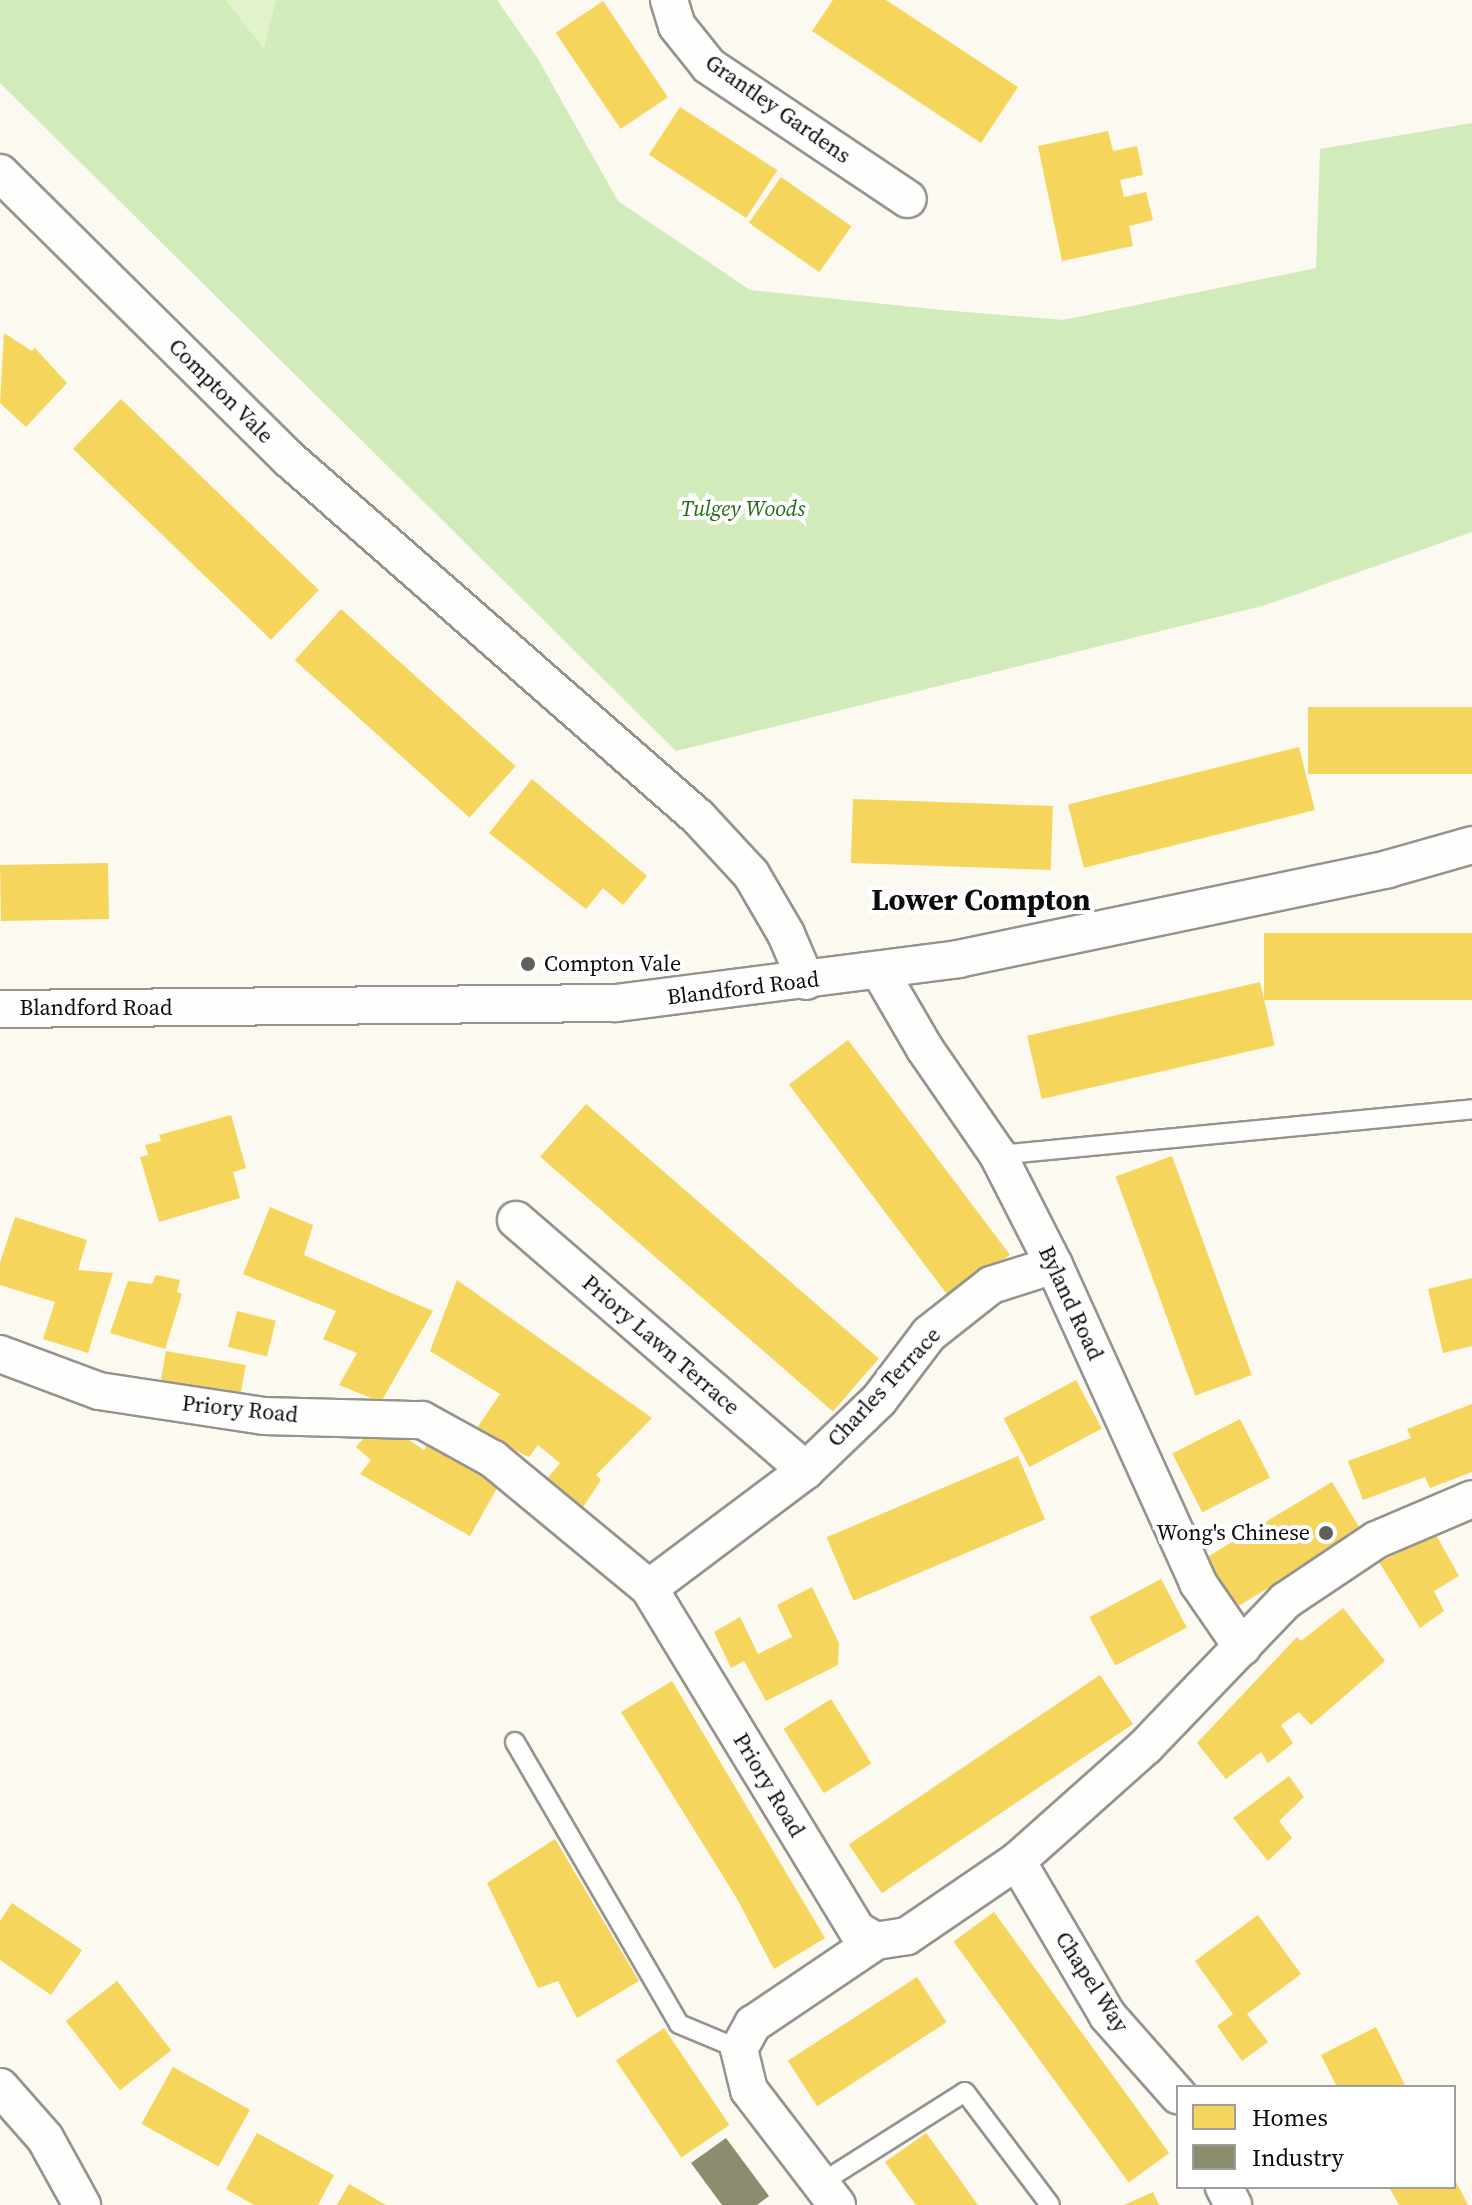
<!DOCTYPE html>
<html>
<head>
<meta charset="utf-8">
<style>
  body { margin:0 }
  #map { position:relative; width:1472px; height:2205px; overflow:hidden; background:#fbf9f0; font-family:"Source Serif 4",serif }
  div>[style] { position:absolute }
  .green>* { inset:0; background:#e2f2cd }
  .forest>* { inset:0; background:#d1ebbb }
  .homes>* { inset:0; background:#f6d55c; transform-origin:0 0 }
  .industry>* { inset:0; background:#8c8c6e }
  .roads { filter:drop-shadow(2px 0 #94938f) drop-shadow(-2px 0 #94938f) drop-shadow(0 2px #94938f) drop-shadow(0 -2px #94938f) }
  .service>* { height:18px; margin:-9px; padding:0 9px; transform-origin:9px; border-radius:9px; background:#fefefd }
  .minor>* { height:36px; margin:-18px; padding:0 18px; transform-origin:18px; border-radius:18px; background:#fefefd }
  .dots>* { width:22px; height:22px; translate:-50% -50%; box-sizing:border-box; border:4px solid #fff; border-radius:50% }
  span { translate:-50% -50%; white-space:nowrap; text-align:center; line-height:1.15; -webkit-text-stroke:8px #fff; paint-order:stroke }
  .street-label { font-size:22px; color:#0c0c0c }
  .park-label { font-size:22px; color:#236a17; font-style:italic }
  .poi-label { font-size:22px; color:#0c0c0c }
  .left { translate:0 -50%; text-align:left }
  .right { translate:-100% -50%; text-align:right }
  .district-label { font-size:30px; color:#0c0c0c; font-weight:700 }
  .legend { position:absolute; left:1176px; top:2085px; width:280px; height:104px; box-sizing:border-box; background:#fff; border:2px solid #9e9e9e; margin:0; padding:10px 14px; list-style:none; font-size:24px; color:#0c0c0c }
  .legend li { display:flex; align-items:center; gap:16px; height:40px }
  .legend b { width:40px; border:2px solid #9e9e9e }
</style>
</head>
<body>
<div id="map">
  <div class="green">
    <i style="clip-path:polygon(226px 0,276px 0,265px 50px)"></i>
  </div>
  <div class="forest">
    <i style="clip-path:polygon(0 0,226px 0,264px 49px,276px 0,497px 0,538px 59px,618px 201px,750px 290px,942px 310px,1063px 320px,1316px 268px,1320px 149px,1472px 123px,1472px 532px,1266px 605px,676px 751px,0 83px)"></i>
  </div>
  <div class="homes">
    <i style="clip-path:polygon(833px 0,886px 0,1018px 87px,981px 143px,812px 31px)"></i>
    <i style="left:603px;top:1px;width:116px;height:57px;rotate:56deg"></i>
    <i style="left:680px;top:107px;width:116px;height:57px;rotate:33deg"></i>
    <i style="clip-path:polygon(1108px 131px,1113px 151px,1137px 146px,1143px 175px,1120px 180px,1124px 197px,1146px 192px,1153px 220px,1129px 226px,1133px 246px,1062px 261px,1038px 146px)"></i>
    <i style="left:781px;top:177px;width:86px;height:56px;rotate:35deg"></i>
    <i style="clip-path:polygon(4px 333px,32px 351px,35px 348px,67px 383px,26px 427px,0 403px)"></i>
    <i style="left:121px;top:399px;width:275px;height:69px;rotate:44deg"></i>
    <i style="left:341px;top:609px;width:235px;height:69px;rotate:42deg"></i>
    <i style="left:1472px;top:707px;width:67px;height:164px;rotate:90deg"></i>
    <i style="left:1299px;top:747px;width:65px;height:238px;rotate:76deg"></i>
    <i style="clip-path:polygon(532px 779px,647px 876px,623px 905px,603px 888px,586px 909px,489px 833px)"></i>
    <i style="left:853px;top:799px;width:200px;height:64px;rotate:2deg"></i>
    <i style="left:108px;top:863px;width:56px;height:108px;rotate:89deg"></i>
    <i style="left:1472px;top:933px;width:67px;height:208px;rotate:90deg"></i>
    <i style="left:1260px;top:982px;width:65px;height:239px;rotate:77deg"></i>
    <i style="left:848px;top:1040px;width:269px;height:74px;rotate:53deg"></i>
    <i style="left:586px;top:1104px;width:388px;height:70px;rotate:41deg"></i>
    <i style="clip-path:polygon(231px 1115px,246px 1168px,233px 1172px,240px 1198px,159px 1222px,140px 1157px,148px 1155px,145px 1145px,161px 1141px,159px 1135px)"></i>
    <i style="left:1172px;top:1156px;width:233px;height:60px;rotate:70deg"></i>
    <i style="clip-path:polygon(270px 1207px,313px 1225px,304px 1255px,433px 1311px,381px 1402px,339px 1385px,357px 1353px,323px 1339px,336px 1311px,243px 1274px)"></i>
    <i style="clip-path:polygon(15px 1217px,87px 1240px,78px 1270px,113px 1273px,88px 1353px,43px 1339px,55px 1302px,0 1285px,0 1263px)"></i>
    <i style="clip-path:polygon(156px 1275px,180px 1280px,177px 1292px,182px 1294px,165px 1349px,110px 1333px,128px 1281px,152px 1284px)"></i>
    <i style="clip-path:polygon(1472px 1278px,1472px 1346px,1443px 1353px,1428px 1289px)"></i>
    <i style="clip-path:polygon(457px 1280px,652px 1418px,596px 1475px,601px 1480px,581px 1510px,547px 1479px,560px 1463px,538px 1445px,529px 1457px,475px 1431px,500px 1394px,430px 1351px)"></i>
    <i style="left:237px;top:1311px;width:40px;height:37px;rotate:14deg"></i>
    <i style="left:166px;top:1351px;width:81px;height:33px;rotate:10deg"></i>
    <i style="left:1076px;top:1380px;width:55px;height:82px;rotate:62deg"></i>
    <i style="clip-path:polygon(1472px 1404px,1472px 1472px,1430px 1488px,1425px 1477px,1363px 1500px,1348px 1461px,1411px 1438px,1407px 1429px)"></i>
    <i style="left:1240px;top:1419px;width:66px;height:76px;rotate:63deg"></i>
    <i style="clip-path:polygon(373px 1428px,389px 1438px,394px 1430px,424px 1450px,427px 1444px,501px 1481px,470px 1536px,360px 1474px,371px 1460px,356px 1447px)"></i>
    <i style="left:1018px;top:1456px;width:69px;height:208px;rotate:67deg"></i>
    <i style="left:1332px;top:1482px;width:58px;height:151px;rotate:59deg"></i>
    <i style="clip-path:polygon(1436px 1535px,1459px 1576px,1434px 1591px,1444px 1611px,1420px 1628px,1379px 1562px)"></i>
    <i style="left:1161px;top:1579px;width:55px;height:81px;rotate:62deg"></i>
    <i style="clip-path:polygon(812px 1587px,839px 1643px,838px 1665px,766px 1701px,744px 1661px,731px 1668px,714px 1632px,740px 1617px,758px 1654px,792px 1637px,777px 1605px)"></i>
    <i style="clip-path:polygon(1343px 1608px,1385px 1661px,1311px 1725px,1299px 1712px,1281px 1725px,1293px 1743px,1268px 1763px,1261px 1752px,1226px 1779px,1197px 1743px,1297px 1637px,1301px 1641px)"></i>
    <i style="left:1100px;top:1675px;width:59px;height:303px;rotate:56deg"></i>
    <i style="clip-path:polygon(672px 1681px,825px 1938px,774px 1969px,736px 1897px,621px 1712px)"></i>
    <i style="left:831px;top:1699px;width:76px;height:56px;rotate:58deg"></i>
    <i style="clip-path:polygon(1289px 1776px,1304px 1797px,1279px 1821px,1292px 1838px,1268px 1861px,1233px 1818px)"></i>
    <i style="clip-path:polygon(555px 1839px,639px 1981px,577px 2018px,558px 1981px,538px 1988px,487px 1883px)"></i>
    <i style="clip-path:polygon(12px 1903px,82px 1950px,51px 1995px,0 1960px,0 1921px)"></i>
    <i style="left:994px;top:1912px;width:298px;height:50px;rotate:54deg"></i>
    <i style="clip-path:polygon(1258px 1915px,1301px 1974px,1247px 2014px,1268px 2042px,1242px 2061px,1217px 2026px,1233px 2014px,1195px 1961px)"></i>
    <i style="left:917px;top:1977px;width:54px;height:154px;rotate:57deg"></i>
    <i style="left:117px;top:1981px;width:88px;height:65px;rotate:52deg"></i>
    <i style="clip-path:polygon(1376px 2027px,1406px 2087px,1337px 2087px,1321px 2055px)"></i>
    <i style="left:664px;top:2028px;width:117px;height:58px;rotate:56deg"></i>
    <i style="left:173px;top:2067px;width:88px;height:65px;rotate:29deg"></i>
    <i style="clip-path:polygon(257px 2133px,334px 2175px,318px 2205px,254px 2205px,226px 2189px)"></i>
    <i style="clip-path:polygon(926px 2133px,948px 2163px,978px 2205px,916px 2205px,907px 2193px,885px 2162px)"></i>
    <i style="clip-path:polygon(1454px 2178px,1468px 2205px,1399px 2205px,1389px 2187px,1454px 2187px)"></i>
    <i style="clip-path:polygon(349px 2184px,386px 2205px,337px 2205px)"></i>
    <i style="clip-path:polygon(1153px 2192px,1159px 2205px,1124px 2205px)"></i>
  </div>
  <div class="industry">
    <i style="clip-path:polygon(726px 2138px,769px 2196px,757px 2205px,722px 2205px,691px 2163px)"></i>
  </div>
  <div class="roads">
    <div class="service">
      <i style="left:998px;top:1155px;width:476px;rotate:-5.5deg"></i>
      <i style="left:515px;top:1742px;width:326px;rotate:59.8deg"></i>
      <i style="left:679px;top:2024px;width:65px;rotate:22.6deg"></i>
      <i style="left:821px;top:2183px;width:170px;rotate:-32.3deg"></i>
      <i style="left:965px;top:2092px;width:141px;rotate:53deg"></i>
    </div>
    <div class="minor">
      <i style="left:669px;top:0;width:27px;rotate:73deg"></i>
      <i style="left:677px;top:26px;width:51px;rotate:51.3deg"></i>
      <i style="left:709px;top:66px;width:239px;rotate:33.8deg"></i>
      <i style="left:0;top:173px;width:407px;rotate:44.7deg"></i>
      <i style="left:289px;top:459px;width:544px;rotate:41.2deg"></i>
      <i style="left:698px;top:817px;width:78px;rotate:47.1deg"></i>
      <i style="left:751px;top:874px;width:69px;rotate:59.7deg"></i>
      <i style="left:786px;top:934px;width:51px;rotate:66.9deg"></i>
      <i style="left:879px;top:970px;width:91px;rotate:59.8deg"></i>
      <i style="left:925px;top:1049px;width:129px;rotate:55.4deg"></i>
      <i style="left:998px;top:1155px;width:123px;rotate:63deg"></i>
      <i style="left:1054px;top:1265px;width:349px;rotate:65.6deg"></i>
      <i style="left:1198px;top:1583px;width:78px;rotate:55.5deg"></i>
      <i style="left:0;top:1009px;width:616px;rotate:-0.56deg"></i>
      <i style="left:616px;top:1003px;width:345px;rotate:-7.3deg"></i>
      <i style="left:958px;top:959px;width:439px;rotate:-11.8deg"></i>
      <i style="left:1388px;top:869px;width:87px;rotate:-15.9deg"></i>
      <i style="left:516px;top:1220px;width:383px;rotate:40.8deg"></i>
      <i style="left:0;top:1354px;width:106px;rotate:20.5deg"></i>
      <i style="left:99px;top:1391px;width:167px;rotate:8.6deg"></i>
      <i style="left:264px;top:1416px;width:158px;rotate:1.5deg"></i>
      <i style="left:422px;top:1420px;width:81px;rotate:28.8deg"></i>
      <i style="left:493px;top:1459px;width:202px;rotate:39.6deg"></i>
      <i style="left:649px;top:1588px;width:400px;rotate:58.7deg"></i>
      <i style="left:857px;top:1930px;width:22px;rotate:30deg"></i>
      <i style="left:876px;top:1941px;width:31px;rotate:-9deg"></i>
      <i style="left:907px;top:1936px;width:133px;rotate:-34.3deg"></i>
      <i style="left:1017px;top:1861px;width:173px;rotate:-41.7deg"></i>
      <i style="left:1146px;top:1746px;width:201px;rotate:-46.2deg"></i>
      <i style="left:1285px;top:1601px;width:110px;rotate:-33.8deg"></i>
      <i style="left:1376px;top:1540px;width:104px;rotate:-23.1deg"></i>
      <i style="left:649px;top:1588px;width:196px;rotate:-36.9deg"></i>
      <i style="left:806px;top:1470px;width:101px;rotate:-43.8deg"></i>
      <i style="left:879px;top:1400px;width:83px;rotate:-52.9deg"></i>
      <i style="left:929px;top:1334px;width:79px;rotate:-38.3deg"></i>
      <i style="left:991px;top:1285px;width:66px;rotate:-17.6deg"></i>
      <i style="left:1017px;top:1861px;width:180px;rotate:59.6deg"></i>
      <i style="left:1108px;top:2016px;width:106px;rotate:48.5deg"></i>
      <i style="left:0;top:2087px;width:68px;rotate:48.6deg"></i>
      <i style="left:45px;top:2138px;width:77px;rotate:61.1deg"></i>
      <i style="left:1224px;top:2187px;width:20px;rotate:63deg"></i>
      <i style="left:837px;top:2205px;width:145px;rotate:-127.4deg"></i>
      <i style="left:749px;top:2090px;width:42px;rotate:-103.7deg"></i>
      <i style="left:739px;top:2049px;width:29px;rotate:-61deg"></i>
      <i style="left:753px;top:2024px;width:148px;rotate:-34deg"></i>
    </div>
  </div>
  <div class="dots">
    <i style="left:528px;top:964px;background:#605f5c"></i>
    <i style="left:1326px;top:1533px;background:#605f5c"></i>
  </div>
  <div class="street-label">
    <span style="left:778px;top:109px;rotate:35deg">Grantley Gardens</span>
    <span style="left:221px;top:391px;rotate:45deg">Compton Vale</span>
    <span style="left:743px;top:988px;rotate:-7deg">Blandford Road</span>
    <span style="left:96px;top:1008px">Blandford Road</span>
    <span style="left:1071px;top:1303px;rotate:65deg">Byland Road</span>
    <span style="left:661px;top:1345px;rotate:41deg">Priory Lawn Terrace</span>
    <span style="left:884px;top:1387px;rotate:-47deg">Charles Terrace</span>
    <span style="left:240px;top:1409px;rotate:6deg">Priory Road</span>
    <span style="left:769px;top:1785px;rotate:59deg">Priory Road</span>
    <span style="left:1092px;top:1982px;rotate:57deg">Chapel Way</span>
  </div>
  <div class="park-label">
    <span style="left:743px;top:509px">Tulgey Woods</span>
  </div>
  <div class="poi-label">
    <span class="left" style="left:544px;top:964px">Compton Vale</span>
    <span class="right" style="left:1310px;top:1533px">Wong's Chinese</span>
  </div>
  <div class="district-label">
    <span style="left:981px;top:900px">Lower Compton</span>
  </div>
  <ul class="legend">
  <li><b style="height:22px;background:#f6d55c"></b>Homes</li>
  <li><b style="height:22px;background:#8c8c6e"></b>Industry</li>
  </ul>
</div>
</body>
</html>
